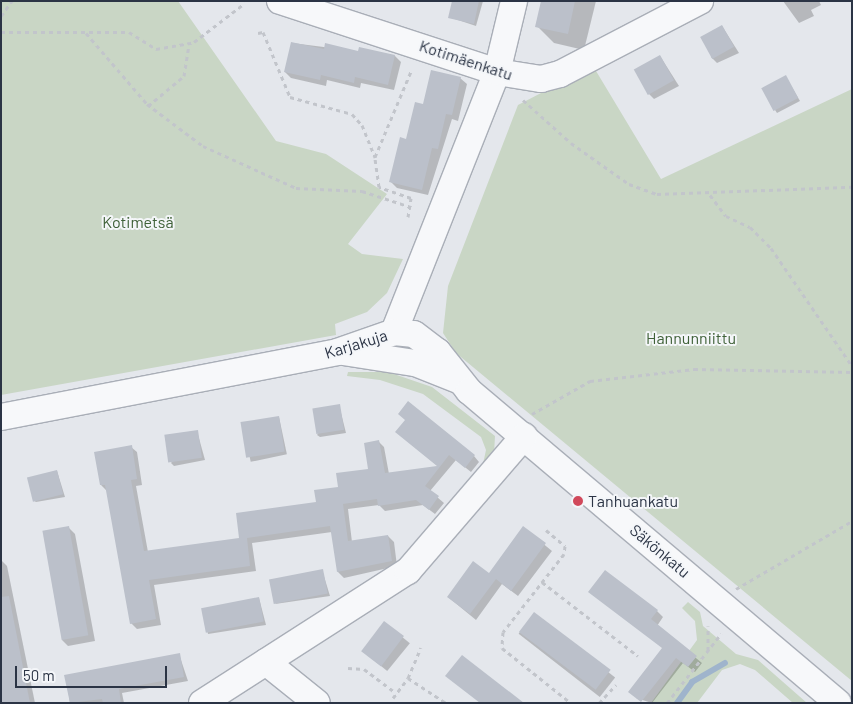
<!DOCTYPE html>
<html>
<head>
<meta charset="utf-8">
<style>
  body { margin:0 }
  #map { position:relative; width:853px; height:704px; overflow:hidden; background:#e4e7ec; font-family:Barlow,sans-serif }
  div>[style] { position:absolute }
  .green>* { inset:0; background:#c9d6c5 }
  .shadow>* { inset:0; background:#0003; transform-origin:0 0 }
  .stream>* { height:6px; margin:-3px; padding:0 3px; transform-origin:3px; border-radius:3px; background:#9fb4cc }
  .building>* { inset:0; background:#bbc0ca; transform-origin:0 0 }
  .path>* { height:3px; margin-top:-1.5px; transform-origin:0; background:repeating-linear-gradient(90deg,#c2c5cb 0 4px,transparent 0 8px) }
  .roads { filter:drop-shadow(1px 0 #a9aeb7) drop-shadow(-1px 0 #a9aeb7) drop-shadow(0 1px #a9aeb7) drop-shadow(0 -1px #a9aeb7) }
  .minor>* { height:26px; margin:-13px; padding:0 13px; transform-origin:13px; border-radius:13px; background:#f7f8fa }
  .dots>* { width:14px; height:14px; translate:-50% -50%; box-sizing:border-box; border:2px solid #f4f6f9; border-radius:50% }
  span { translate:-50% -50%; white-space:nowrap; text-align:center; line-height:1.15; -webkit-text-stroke:4px #f4f6f9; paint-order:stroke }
  .street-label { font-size:16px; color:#2b3445 }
  .park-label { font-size:16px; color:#3f6138 }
  .poi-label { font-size:16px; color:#2b3445 }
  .left { translate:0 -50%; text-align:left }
  .frame { position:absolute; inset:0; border:2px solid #2b3445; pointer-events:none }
  .scale { position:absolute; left:15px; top:666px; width:152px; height:22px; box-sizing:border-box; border:2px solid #2b3445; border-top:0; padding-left:6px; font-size:15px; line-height:18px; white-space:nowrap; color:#2b3445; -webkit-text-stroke:4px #f4f6f9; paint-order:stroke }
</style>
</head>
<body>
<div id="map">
  <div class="green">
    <i style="clip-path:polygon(1px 1px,178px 1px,276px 141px,326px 154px,387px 194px,348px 244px,362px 254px,403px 259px,387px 293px,367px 312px,335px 324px,336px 335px,1px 395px)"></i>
    <i style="clip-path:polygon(593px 66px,661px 179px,852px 89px,852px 681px,456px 353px,443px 333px,448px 286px,518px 105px)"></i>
    <i style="clip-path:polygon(348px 372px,388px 372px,432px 387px,495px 436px,494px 454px,483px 464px,486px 450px,481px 437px,423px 394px,380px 380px,347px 376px)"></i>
    <i style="clip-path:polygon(688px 602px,700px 612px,703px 626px,736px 654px,758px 660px,807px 703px,793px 703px,755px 670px,740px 664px,722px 670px,697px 703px,651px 703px,697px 640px,695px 621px,682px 608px)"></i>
  </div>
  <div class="shadow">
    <i style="clip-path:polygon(453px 1px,483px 1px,476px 26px,449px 17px)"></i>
    <i style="clip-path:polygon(542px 1px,596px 1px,584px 50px,554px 43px,537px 26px)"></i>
    <i style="clip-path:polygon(783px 1px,819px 1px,821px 5px,811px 10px,814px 16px,799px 23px)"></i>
    <i style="clip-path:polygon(722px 26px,739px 53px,717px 63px,711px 57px)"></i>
    <i style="clip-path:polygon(292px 43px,395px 56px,401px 62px,394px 90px,361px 83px,360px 88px,327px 80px,326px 86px,291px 78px,285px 72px)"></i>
    <i style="clip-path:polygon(660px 56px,679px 86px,654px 99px,648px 93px)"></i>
    <i style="clip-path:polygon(786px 77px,800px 101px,777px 113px,775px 110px)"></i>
    <i style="clip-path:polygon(460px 78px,467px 84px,458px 121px,452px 119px,428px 195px,397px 188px,391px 182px,424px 105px)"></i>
    <i style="clip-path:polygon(339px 405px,346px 433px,320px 437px,317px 435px)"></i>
    <i style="left:279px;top:417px;width:38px;height:37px;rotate:78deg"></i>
    <i style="clip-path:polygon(197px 431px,205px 460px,174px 466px,171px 463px)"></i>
    <i style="clip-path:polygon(403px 437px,474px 456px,479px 462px,471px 472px,456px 460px,430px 491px,444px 503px,435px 514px,423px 505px,385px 511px,379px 505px,348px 509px,352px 542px,388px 536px,394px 542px,397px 566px,344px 578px,338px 572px,332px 532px,252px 543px,256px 571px,154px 585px,161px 625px,137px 629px,131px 623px,107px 491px,101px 485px,131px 447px,137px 452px,142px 485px,136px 486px,148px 552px,241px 539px,317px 503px,369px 470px,378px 441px,384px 447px,389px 474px,439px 467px)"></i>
    <i style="clip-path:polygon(57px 471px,65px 497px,36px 502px,33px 500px)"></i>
    <i style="clip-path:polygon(69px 528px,75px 534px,95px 641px,68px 646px,62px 640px)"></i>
    <i style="clip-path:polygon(524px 528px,552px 551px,518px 596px,502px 584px,476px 620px,448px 597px,489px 575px)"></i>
    <i style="clip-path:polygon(1px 560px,7px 566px,35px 703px,1px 703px)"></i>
    <i style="clip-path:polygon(322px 570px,330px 596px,275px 604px)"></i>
    <i style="clip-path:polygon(605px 572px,657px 611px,663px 617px,657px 626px,702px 663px,695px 672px,683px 663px,652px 703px,636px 698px,663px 648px)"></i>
    <i style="clip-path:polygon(259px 598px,266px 625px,208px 634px,203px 610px)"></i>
    <i style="left:534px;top:614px;width:103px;height:25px;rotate:38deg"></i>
    <i style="left:385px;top:623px;width:32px;height:36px;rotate:39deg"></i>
    <i style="clip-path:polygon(179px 654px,188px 681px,122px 693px,124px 703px,70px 703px,66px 676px)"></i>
  </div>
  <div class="stream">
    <i style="left:677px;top:703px;width:26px;rotate:-54deg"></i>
    <i style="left:692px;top:682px;width:38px;rotate:-30deg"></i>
  </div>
  <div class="building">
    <i style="clip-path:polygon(452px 1px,479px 1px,474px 24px,448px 18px)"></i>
    <i style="clip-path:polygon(541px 1px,575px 1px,568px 34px,535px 27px)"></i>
    <i style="left:722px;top:25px;width:25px;height:25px;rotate:61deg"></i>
    <i style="clip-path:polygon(291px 42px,324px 49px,325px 43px,358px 51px,359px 47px,395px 55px,388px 85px,355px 77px,354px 83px,321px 75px,320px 80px,284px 72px)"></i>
    <i style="left:660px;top:55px;width:29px;height:30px;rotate:61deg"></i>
    <i style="clip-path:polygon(431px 70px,461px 77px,452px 115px,446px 114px,438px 149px,432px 148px,422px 190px,389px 182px,400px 137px,406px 139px,415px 102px,423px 104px)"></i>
    <i style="left:786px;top:75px;width:26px;height:28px;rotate:62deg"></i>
    <i style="clip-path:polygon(408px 401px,475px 455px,465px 468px,449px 455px,425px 486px,439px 496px,429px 510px,416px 500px,378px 506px,377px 499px,343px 504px,348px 541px,388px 535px,392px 561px,337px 572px,330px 526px,247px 538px,250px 566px,149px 580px,156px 619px,130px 624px,105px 485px,100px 485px,94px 452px,132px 445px,137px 479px,131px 480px,144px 551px,239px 538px,236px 513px,316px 502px,314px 490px,338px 487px,336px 473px,368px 469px,364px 443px,379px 440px,385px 473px,437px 466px,395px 432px,405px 420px,398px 414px)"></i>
    <i style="left:340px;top:404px;width:26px;height:28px;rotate:81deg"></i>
    <i style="left:279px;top:416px;width:36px;height:39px;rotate:81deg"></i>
    <i style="left:198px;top:430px;width:28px;height:34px;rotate:82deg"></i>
    <i style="left:57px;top:470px;width:25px;height:31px;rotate:76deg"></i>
    <i style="left:69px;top:526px;width:111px;height:27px;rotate:80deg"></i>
    <i style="clip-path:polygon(523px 526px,546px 543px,511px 591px,496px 579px,470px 614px,447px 597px,473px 561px,489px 573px)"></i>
    <i style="left:323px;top:569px;width:25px;height:55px;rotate:79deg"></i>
    <i style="clip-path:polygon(605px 570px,658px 610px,651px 619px,697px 656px,688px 667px,676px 658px,641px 702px,628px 692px,662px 648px,588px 592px)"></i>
    <i style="clip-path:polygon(9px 596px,30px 703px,1px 703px,1px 597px)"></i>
    <i style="left:259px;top:597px;width:25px;height:59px;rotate:79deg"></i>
    <i style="left:534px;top:612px;width:96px;height:25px;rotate:37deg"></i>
    <i style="left:384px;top:621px;width:25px;height:38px;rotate:37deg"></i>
    <i style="clip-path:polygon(180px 653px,184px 677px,119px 689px,121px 703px,103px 703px,102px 699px,70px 703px,64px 675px)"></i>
    <i style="clip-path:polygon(462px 655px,524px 703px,480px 703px,445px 676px)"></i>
  </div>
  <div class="path">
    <i style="left:1px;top:16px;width:19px;rotate:-54deg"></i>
    <i style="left:1px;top:32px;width:128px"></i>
    <i style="left:129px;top:32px;width:32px;rotate:32deg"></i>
    <i style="left:156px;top:49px;width:39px;rotate:-10deg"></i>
    <i style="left:194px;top:42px;width:64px;rotate:-37.4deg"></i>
    <i style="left:86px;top:33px;width:94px;rotate:49.3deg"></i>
    <i style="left:147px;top:104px;width:70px;rotate:36.9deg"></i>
    <i style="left:203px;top:146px;width:102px;rotate:24.3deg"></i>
    <i style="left:296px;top:188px;width:66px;rotate:2.6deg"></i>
    <i style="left:362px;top:191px;width:52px;rotate:18.1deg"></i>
    <i style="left:258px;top:33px;width:5px;rotate:-11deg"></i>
    <i style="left:263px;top:32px;width:70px;rotate:67.4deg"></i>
    <i style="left:290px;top:97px;width:64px;rotate:15.3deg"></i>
    <i style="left:352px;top:114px;width:15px;rotate:48deg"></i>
    <i style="left:362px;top:125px;width:35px;rotate:68deg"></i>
    <i style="left:523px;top:100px;width:64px;rotate:41.9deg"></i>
    <i style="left:571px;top:143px;width:71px;rotate:35.3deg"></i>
    <i style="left:629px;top:184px;width:30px;rotate:20deg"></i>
    <i style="left:657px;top:194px;width:195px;rotate:-2.1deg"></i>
    <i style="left:148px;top:106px;width:47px;rotate:-39.8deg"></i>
    <i style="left:184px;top:76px;width:33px;rotate:-81deg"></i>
    <i style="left:710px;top:195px;width:26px;rotate:53deg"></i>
    <i style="left:726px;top:216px;width:26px;rotate:25deg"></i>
    <i style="left:750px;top:227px;width:30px;rotate:45deg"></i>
    <i style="left:771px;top:248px;width:143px;rotate:55.5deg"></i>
    <i style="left:408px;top:217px;width:19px;rotate:-81deg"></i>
    <i style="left:411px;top:198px;width:34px;rotate:-161deg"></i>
    <i style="left:379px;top:187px;width:30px;rotate:-98deg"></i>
    <i style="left:375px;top:157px;width:95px;rotate:-67.2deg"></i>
    <i style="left:532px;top:414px;width:67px;rotate:-29.6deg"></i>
    <i style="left:590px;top:381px;width:105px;rotate:-6.6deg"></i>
    <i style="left:694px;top:369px;width:158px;rotate:1.1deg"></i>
    <i style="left:546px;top:530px;width:25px;rotate:40deg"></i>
    <i style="left:565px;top:546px;width:8px;rotate:97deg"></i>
    <i style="left:564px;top:554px;width:99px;rotate:128deg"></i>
    <i style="left:503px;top:632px;width:16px;rotate:94deg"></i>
    <i style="left:502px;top:648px;width:88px;rotate:38.6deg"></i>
    <i style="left:542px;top:582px;width:121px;rotate:37.6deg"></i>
    <i style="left:736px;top:589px;width:134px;rotate:-30.4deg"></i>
    <i style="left:708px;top:650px;width:24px;rotate:-90deg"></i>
    <i style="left:348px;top:668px;width:16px;rotate:4deg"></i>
    <i style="left:364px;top:669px;width:40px;rotate:37deg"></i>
    <i style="left:408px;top:678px;width:33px;rotate:-67deg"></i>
    <i style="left:393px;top:698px;width:25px;rotate:-53deg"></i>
    <i style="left:408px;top:678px;width:45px;rotate:33.3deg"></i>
    <i style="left:599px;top:703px;width:25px;rotate:-47deg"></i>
    <i style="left:667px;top:703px;width:88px;rotate:-52deg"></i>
  </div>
  <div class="roads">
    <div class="minor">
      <i style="left:280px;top:1px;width:228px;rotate:18.1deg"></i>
      <i style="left:497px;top:72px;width:45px;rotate:9deg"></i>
      <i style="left:541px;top:79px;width:20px;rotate:-15deg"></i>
      <i style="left:560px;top:74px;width:158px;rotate:-27.5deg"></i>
      <i style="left:394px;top:332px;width:280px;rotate:-68.4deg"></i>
      <i style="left:497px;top:72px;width:73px;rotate:-76.5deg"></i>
      <i style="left:343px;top:352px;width:73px;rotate:8.7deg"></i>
      <i style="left:415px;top:363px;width:46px;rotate:21.6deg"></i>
      <i style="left:1px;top:417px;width:342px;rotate:-10.9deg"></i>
      <i style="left:337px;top:352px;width:60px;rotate:-19.3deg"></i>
      <i style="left:394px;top:332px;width:20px;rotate:6deg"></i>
      <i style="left:414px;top:334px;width:30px;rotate:37deg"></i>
      <i style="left:438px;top:352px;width:50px;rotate:51.5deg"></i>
      <i style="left:469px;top:391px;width:483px;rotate:40.2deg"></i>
      <i style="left:266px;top:662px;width:65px;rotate:38.8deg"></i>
      <i style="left:202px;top:703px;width:245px;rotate:-32.7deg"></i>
      <i style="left:408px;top:571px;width:178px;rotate:-49.3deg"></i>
    </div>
  </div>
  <div class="dots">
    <i style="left:578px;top:501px;background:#d1495b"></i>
  </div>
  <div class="street-label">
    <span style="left:466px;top:60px;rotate:18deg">Kotimäenkatu</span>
    <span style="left:356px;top:344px;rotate:-17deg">Karjakuja</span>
    <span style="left:660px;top:551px;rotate:40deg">Säkönkatu</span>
  </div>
  <div class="park-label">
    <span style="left:138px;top:222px">Kotimetsä</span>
    <span style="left:691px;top:338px">Hannunniittu</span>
  </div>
  <div class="poi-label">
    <span class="left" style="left:588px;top:501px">Tanhuankatu</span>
  </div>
  <div class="frame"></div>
  <div class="scale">50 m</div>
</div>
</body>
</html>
